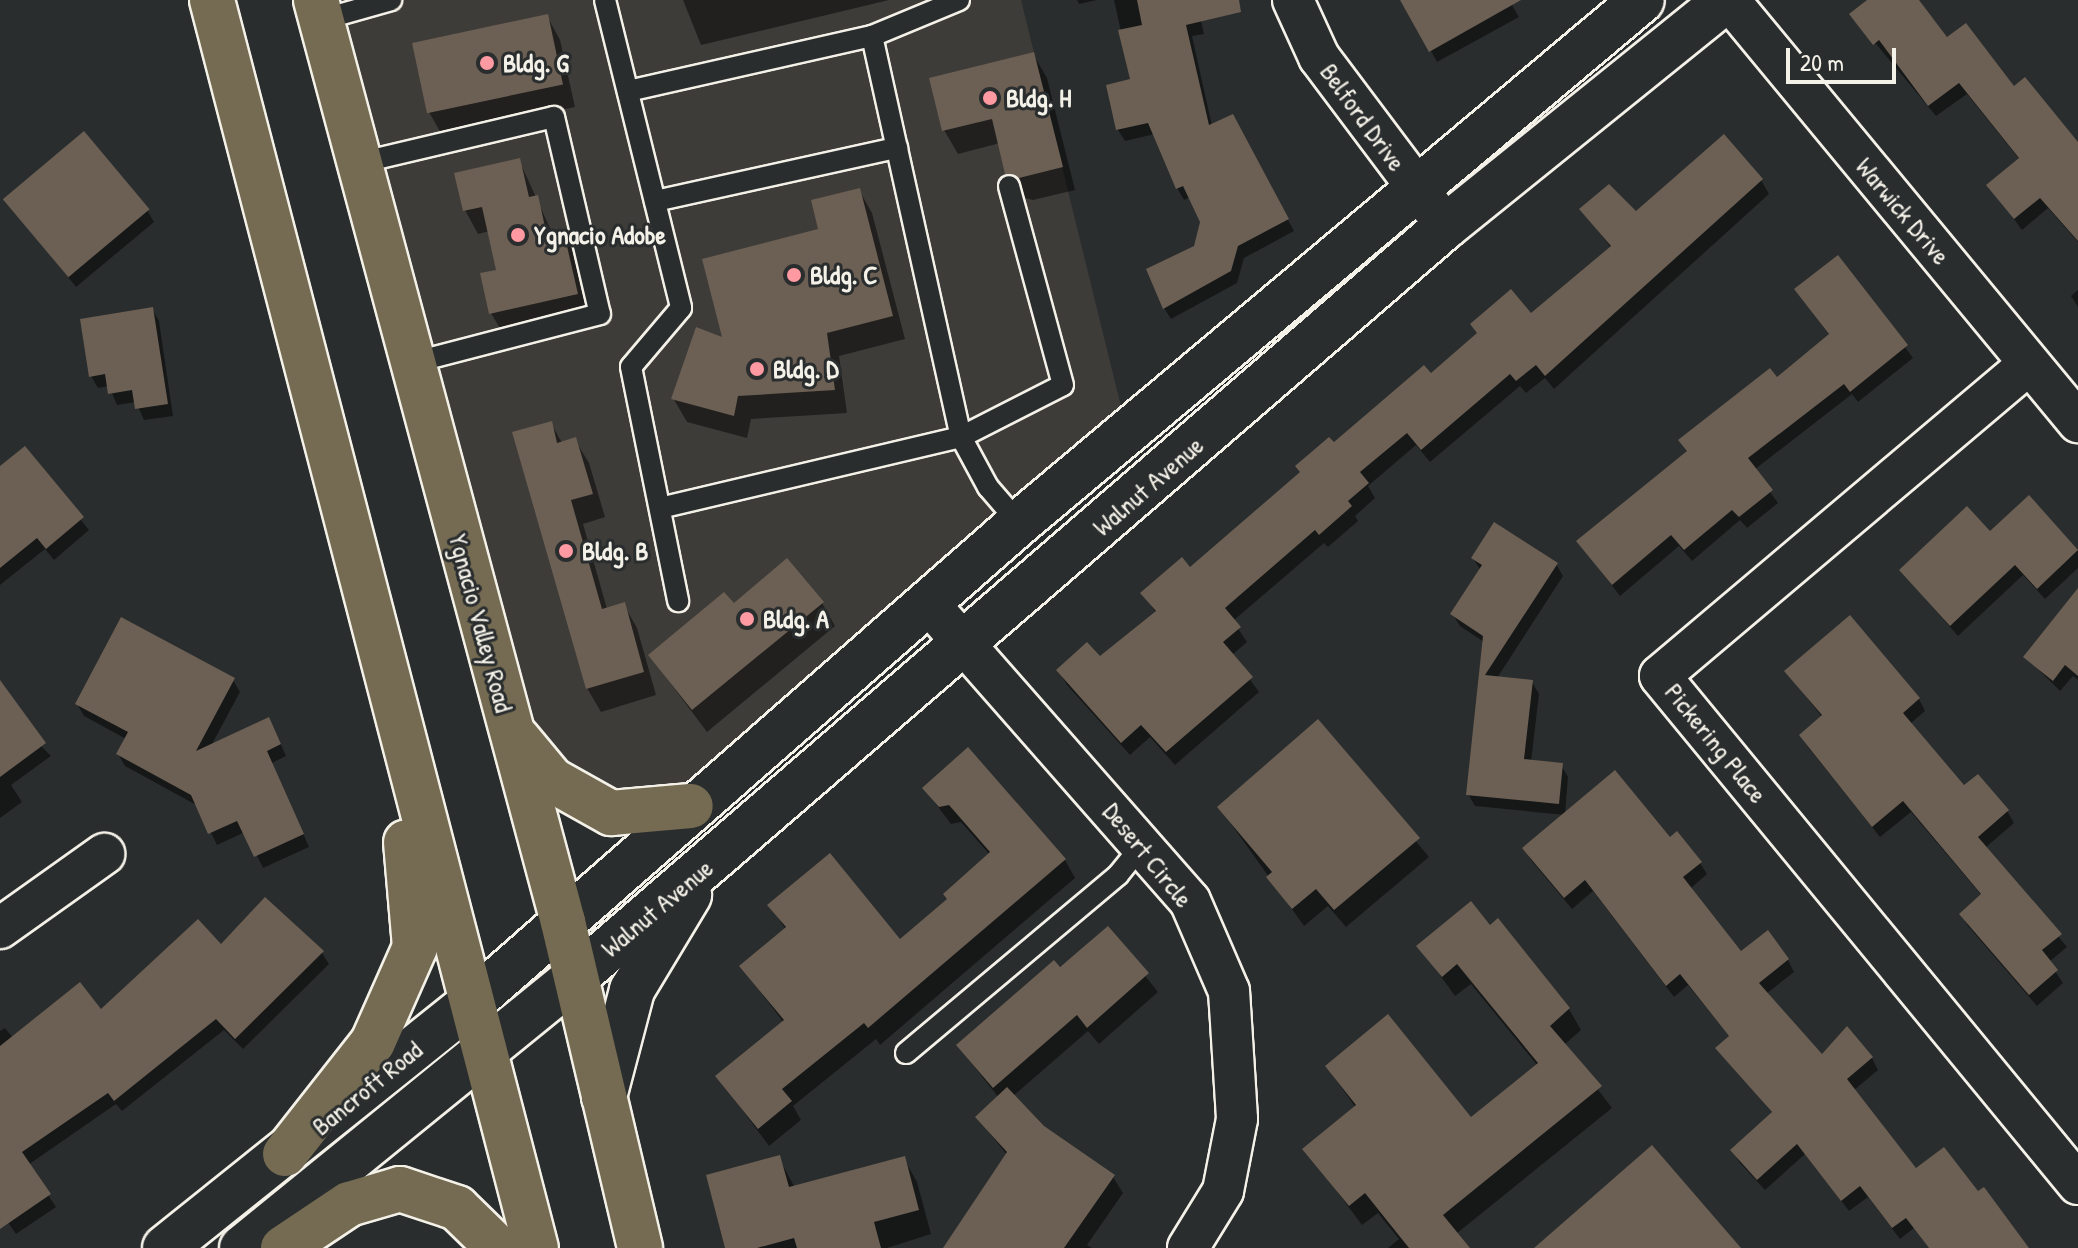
<!DOCTYPE html>
<html>
<head>
<meta charset="utf-8">
<style>
  body { margin:0 }
  #map { position:relative; width:2078px; height:1248px; overflow:hidden; background:#2a2d2e; font-family:"Patrick Hand",sans-serif }
  div>[style] { position:absolute }
  .built>* { inset:0; background:#3e3c39 }
  .shadow>* { inset:0; background:#0007 }
  .building>* { inset:0; background:#6c5f53; transform-origin:0 0 }
  .roads { filter:drop-shadow(2px 0 #f4f1e8) drop-shadow(-2px 0 #f4f1e8) drop-shadow(0 2px #f4f1e8) drop-shadow(0 -2px #f4f1e8) }
  .lane>* { height:20px; margin:-10px; padding:0 10px; transform-origin:10px; border-radius:10px; background:#2a2d2e }
  .street>* { height:40px; margin:-20px; padding:0 20px; transform-origin:20px; border-radius:20px; background:#2a2d2e }
  .secondary>* { height:44px; margin:-22px; padding:0 22px; transform-origin:22px; border-radius:22px; background:#2a2d2e }
  .highway>* { height:44px; margin:-22px; padding:0 22px; transform-origin:22px; border-radius:22px; background:#746b52 }
  .dots>* { width:22px; height:22px; translate:-50% -50%; box-sizing:border-box; border:4px solid #2a2d2e; border-radius:50% }
  span { translate:-50% -50%; white-space:nowrap; text-align:center; line-height:1.15; -webkit-text-stroke:6px #2a2d2e; paint-order:stroke }
  .poi-label { font-size:26px; color:#f4f1e8; font-weight:700 }
  .left { translate:0 -50%; text-align:left }
  .street-label { font-size:26px; color:#f4f1e8 }
  .scale { position:absolute; left:1786px; top:48px; width:110px; height:36px; box-sizing:border-box; border:4px solid #f4f1e8; border-top:0; padding-left:10px; font-size:24px; line-height:28px; white-space:nowrap; color:#f4f1e8; -webkit-text-stroke:6px #2a2d2e; paint-order:stroke }
</style>
</head>
<body>
<div id="map">
  <div class="built">
    <i style="clip-path:polygon(316px 0,1021px 0,1128px 435px,691px 806px,611px 813px,509px 727px)"></i>
  </div>
  <div class="shadow">
    <i style="clip-path:polygon(683px 0,889px 0,701px 45px)"></i>
    <i style="clip-path:polygon(1077px 0,1097px 0,1079px 4px)"></i>
    <i style="clip-path:polygon(1114px 0,1196px 0,1204px 34px,1192px 36px,1212px 126px,1239px 129px,1294px 231px,1244px 258px,1237px 283px,1171px 319px,1164px 308px,1195px 247px,1202px 221px,1190px 197px,1184px 200px,1177px 188px,1155px 134px,1125px 141px,1118px 130px,1109px 86px,1132px 81px)"></i>
    <i style="clip-path:polygon(1403px 0,1509px 0,1519px 17px,1437px 62px)"></i>
    <i style="clip-path:polygon(1871px 0,1916px 0,1946px 40px,2078px 145px,2078px 242px,2048px 208px,2022px 230px,1989px 185px,2020px 160px,1967px 94px,1936px 116px,1852px 15px)"></i>
    <i style="clip-path:polygon(547px 16px,560px 40px,575px 107px,442px 135px,429px 112px)"></i>
    <i style="clip-path:polygon(1033px 54px,1047px 78px,1075px 190px,1033px 200px,1021px 197px,1007px 173px,1000px 143px,958px 154px,944px 130px)"></i>
    <i style="clip-path:polygon(519px 160px,554px 237px,563px 235px,577px 258px,590px 317px,505px 337px,491px 313px,499px 271px,490px 231px,478px 234px,465px 210px)"></i>
    <i style="clip-path:polygon(1761px 180px,1769px 194px,1554px 389px,1545px 378px,1526px 393px,1520px 386px,1430px 462px,1416px 445px,1368px 486px,1375px 498px,1355px 516px,1358px 521px,1328px 547px,1324px 543px,1233px 621px,1247px 642px,1232px 655px,1259px 692px,1175px 765px,1150px 737px,1130px 755px,1067px 685px,1059px 671px,1100px 659px,1156px 613px,1143px 593px,1190px 569px,1334px 444px,1431px 376px,1531px 316px,1612px 249px,1582px 210px,1636px 214px)"></i>
    <i style="clip-path:polygon(859px 190px,872px 213px,905px 339px,839px 356px,847px 413px,751px 419px,747px 438px,687px 422px,673px 398px)"></i>
    <i style="clip-path:polygon(6px 199px,147px 210px,154px 222px,76px 287px)"></i>
    <i style="clip-path:polygon(1838px 257px,1913px 358px,1858px 402px,1852px 394px,1754px 470px,1778px 503px,1747px 528px,1740px 520px,1692px 561px,1679px 546px,1620px 596px,1578px 542px,1830px 336px,1796px 289px)"></i>
    <i style="clip-path:polygon(2078px 290px,2078px 307px,2071px 296px)"></i>
    <i style="clip-path:polygon(152px 309px,159px 321px,173px 416px,144px 420px,136px 402px,117px 405px,109px 386px,98px 388px,91px 376px)"></i>
    <i style="clip-path:polygon(551px 423px,562px 443px,575px 440px,589px 463px,605px 517px,583px 524px,607px 609px,624px 605px,637px 628px,656px 695px,601px 712px,587px 688px)"></i>
    <i style="clip-path:polygon(24px 449px,89px 530px,54px 560px,45px 549px,0 585px,0 469px)"></i>
    <i style="clip-path:polygon(2029px 498px,2078px 551px,2078px 568px,2045px 599px,2023px 575px,1958px 636px,1901px 571px,1990px 534px)"></i>
    <i style="clip-path:polygon(1473px 558px,1556px 564px,1563px 576px,1497px 678px,1532px 682px,1539px 694px,1531px 762px,1561px 765px,1568px 777px,1565px 815px,1670px 840px,1700px 863px,1707px 874px,1690px 889px,1740px 954px,1788px 960px,1794px 972px,1766px 994px,1822px 1057px,1847px 1029px,1872px 1058px,1878px 1070px,1853px 1091px,1915px 1171px,1977px 1194px,2027px 1248px,1929px 1248px,1914px 1228px,1900px 1239px,1868px 1197px,1849px 1211px,1805px 1154px,1765px 1190px,1739px 1162px,1733px 1150px,1773px 1114px,1718px 1048px,1730px 1037px,1688px 985px,1674px 997px,1593px 891px,1572px 909px,1531px 860px,1525px 848px,1565px 815px,1475px 806px,1468px 794px,1484px 642px,1460px 626px,1453px 615px,1481px 571px)"></i>
    <i style="clip-path:polygon(822px 603px,835px 626px,707px 732px,650px 656px,733px 606px)"></i>
    <i style="clip-path:polygon(2078px 608px,2078px 680px,2073px 676px,2060px 691px,2026px 657px)"></i>
    <i style="clip-path:polygon(1787px 672px,1919px 699px,1925px 711px,1910px 724px,1964px 788px,2007px 811px,2014px 823px,1985px 848px,2067px 947px,2049px 962px,2063px 983px,2037px 1006px,1968px 926px,1961px 914px,1982px 896px,1911px 812px,1880px 837px,1808px 747px,1801px 735px,1822px 717px)"></i>
    <i style="clip-path:polygon(233px 680px,240px 692px,211px 746px,275px 731px,286px 756px,272px 763px,309px 847px,263px 868px,245px 832px,217px 845px,198px 806px,125px 766px,118px 754px,126px 739px,84px 716px,77px 704px)"></i>
    <i style="clip-path:polygon(0 705px,51px 756px,11px 785px,22px 802px,0 818px)"></i>
    <i style="clip-path:polygon(1318px 722px,1429px 857px,1346px 927px,1328px 906px,1304px 926px,1219px 807px)"></i>
    <i style="clip-path:polygon(924px 788px,1065px 860px,1075px 878px,880px 1045px,876px 1039px,793px 1106px,801px 1120px,769px 1146px,718px 1077px,784px 1023px,741px 966px,786px 930px,770px 905px,900px 941px,949px 901px,990px 855px,961px 822px,951px 824px)"></i>
    <i style="clip-path:polygon(1490px 927px,1569px 1009px,1581px 1030px,1564px 1045px,1612px 1108px,1456px 1234px,1467px 1248px,1388px 1248px,1399px 1239px,1378px 1213px,1362px 1225px,1305px 1149px,1356px 1108px,1327px 1067px,1471px 1119px,1537px 1065px,1471px 984px,1455px 996px,1419px 946px)"></i>
    <i style="clip-path:polygon(1108px 929px,1158px 992px,1099px 1044px,1088px 1031px,1013px 1096px,1042px 1128px,1113px 1177px,1123px 1193px,1087px 1245px,1092px 1248px,945px 1248px,1007px 1155px,978px 1118px,999px 1098px,958px 1046px)"></i>
    <i style="clip-path:polygon(221px 946px,322px 953px,329px 964px,243px 1049px,224px 1030px,122px 1111px,116px 1104px,28px 1165px,56px 1207px,16px 1234px,0 1211px,0 1031px,5px 1028px,13px 1038px,101px 1012px)"></i>
    <i style="clip-path:polygon(779px 1158px,795px 1188px,904px 1159px,917px 1182px,931px 1234px,887px 1248px,727px 1248px)"></i>
  </div>
  <div class="building">
    <i style="clip-path:polygon(1137px 0,1239px 0,1241px 12px,1186px 25px,1209px 125px,1233px 114px,1289px 219px,1238px 246px,1231px 271px,1163px 309px,1146px 269px,1194px 246px,1200px 222px,1183px 186px,1176px 189px,1148px 123px,1116px 130px,1106px 85px,1130px 79px,1118px 30px,1142px 25px)"></i>
    <i style="clip-path:polygon(1400px 0,1521px 0,1429px 52px)"></i>
    <i style="clip-path:polygon(1867px 0,1919px 0,1947px 37px,1966px 23px,2014px 86px,2025px 77px,2078px 142px,2078px 241px,2040px 198px,2014px 219px,1986px 185px,2019px 158px,1959px 83px,1928px 106px,1879px 40px,1873px 45px,1849px 14px)"></i>
    <i style="left:548px;top:14px;width:72px;height:139px;rotate:78deg"></i>
    <i style="clip-path:polygon(1034px 52px,1063px 167px,1019px 178px,1005px 174px,992px 119px,942px 131px,929px 78px)"></i>
    <i style="left:84px;top:131px;width:102px;height:106px;rotate:50deg"></i>
    <i style="clip-path:polygon(1724px 134px,1763px 179px,1545px 376px,1536px 365px,1516px 381px,1510px 374px,1421px 450px,1407px 433px,1360px 472px,1369px 483px,1348px 501px,1352px 506px,1319px 535px,1315px 530px,1225px 608px,1241px 627px,1223px 642px,1253px 677px,1166px 752px,1141px 725px,1121px 743px,1056px 670px,1087px 642px,1100px 656px,1156px 611px,1140px 593px,1182px 557px,1190px 567px,1300px 472px,1295px 466px,1329px 437px,1334px 442px,1424px 365px,1431px 373px,1477px 333px,1470px 324px,1511px 289px,1531px 313px,1611px 246px,1579px 209px,1609px 184px,1636px 211px)"></i>
    <i style="clip-path:polygon(520px 158px,529px 197px,538px 195px,547px 236px,564px 233px,578px 294px,489px 314px,480px 273px,496px 270px,482px 207px,463px 211px,454px 173px)"></i>
    <i style="clip-path:polygon(860px 188px,893px 316px,827px 333px,835px 390px,738px 396px,734px 416px,671px 399px,696px 327px,722px 337px,702px 259px,818px 229px,811px 200px)"></i>
    <i style="clip-path:polygon(1838px 255px,1908px 345px,1850px 392px,1844px 384px,1748px 458px,1773px 490px,1739px 517px,1732px 510px,1684px 550px,1671px 535px,1612px 585px,1576px 541px,1687px 451px,1678px 440px,1770px 368px,1777px 377px,1829px 334px,1794px 289px)"></i>
    <i style="clip-path:polygon(153px 307px,168px 404px,135px 409px,132px 390px,108px 394px,105px 374px,89px 377px,80px 319px)"></i>
    <i style="clip-path:polygon(552px 421px,557px 443px,576px 437px,593px 494px,571px 500px,602px 609px,625px 602px,644px 672px,586px 689px,512px 432px)"></i>
    <i style="clip-path:polygon(25px 446px,84px 517px,46px 549px,37px 538px,0 568px,0 466px)"></i>
    <i style="clip-path:polygon(2029px 495px,2078px 550px,2037px 589px,2015px 565px,1950px 626px,1899px 570px,1967px 506px,1990px 531px)"></i>
    <i style="clip-path:polygon(1494px 522px,1558px 563px,1485px 675px,1533px 680px,1524px 759px,1563px 763px,1559px 804px,1466px 795px,1483px 636px,1450px 614px,1482px 565px,1471px 558px)"></i>
    <i style="clip-path:polygon(787px 558px,824px 602px,692px 710px,648px 655px,724px 592px,734px 603px)"></i>
    <i style="clip-path:polygon(2078px 588px,2078px 676px,2065px 665px,2053px 681px,2023px 657px)"></i>
    <i style="clip-path:polygon(1850px 615px,1920px 698px,1903px 713px,1964px 785px,1978px 774px,2009px 810px,1978px 837px,2062px 934px,2042px 950px,2058px 970px,2029px 995px,1959px 914px,1981px 894px,1903px 801px,1872px 827px,1799px 735px,1822px 715px,1784px 671px)"></i>
    <i style="clip-path:polygon(121px 617px,235px 678px,196px 751px,269px 717px,281px 744px,267px 751px,304px 834px,254px 857px,237px 821px,208px 834px,191px 795px,116px 754px,128px 732px,75px 704px)"></i>
    <i style="clip-path:polygon(0 680px,46px 743px,0 777px)"></i>
    <i style="clip-path:polygon(1318px 719px,1420px 838px,1334px 910px,1316px 889px,1292px 909px,1266px 877px,1272px 872px,1217px 807px)"></i>
    <i style="clip-path:polygon(968px 747px,1066px 859px,868px 1028px,864px 1023px,782px 1089px,792px 1101px,758px 1129px,715px 1076px,784px 1020px,739px 966px,786px 927px,767px 905px,830px 853px,900px 939px,947px 899px,943px 894px,990px 852px,949px 805px,939px 807px,922px 788px)"></i>
    <i style="clip-path:polygon(1615px 770px,1670px 837px,1677px 831px,1702px 862px,1683px 877px,1741px 951px,1768px 930px,1789px 959px,1759px 983px,1822px 1054px,1847px 1026px,1873px 1057px,1847px 1079px,1916px 1168px,1944px 1147px,1978px 1191px,1984px 1187px,2029px 1248px,1929px 1248px,1906px 1218px,1892px 1228px,1860px 1186px,1841px 1201px,1797px 1144px,1757px 1180px,1730px 1150px,1772px 1112px,1715px 1048px,1729px 1036px,1680px 974px,1666px 986px,1585px 880px,1564px 898px,1522px 848px)"></i>
    <i style="clip-path:polygon(265px 897px,324px 951px,235px 1039px,216px 1019px,114px 1101px,108px 1093px,22px 1152px,51px 1194px,0 1229px,0 1046px,80px 982px,101px 1009px,198px 919px,221px 944px)"></i>
    <i style="clip-path:polygon(1471px 901px,1490px 925px,1498px 918px,1570px 1008px,1550px 1026px,1602px 1086px,1443px 1215px,1470px 1248px,1409px 1248px,1365px 1193px,1349px 1206px,1302px 1149px,1356px 1105px,1325px 1066px,1388px 1014px,1471px 1117px,1538px 1063px,1457px 964px,1442px 977px,1416px 946px)"></i>
    <i style="clip-path:polygon(1108px 926px,1149px 973px,1087px 1028px,1077px 1015px,993px 1088px,956px 1045px,1054px 960px,1060px 967px)"></i>
    <i style="clip-path:polygon(1007px 1087px,1044px 1126px,1115px 1175px,1064px 1248px,943px 1248px,1007px 1152px,975px 1117px)"></i>
    <i style="clip-path:polygon(1652px 1145px,1741px 1248px,1534px 1248px)"></i>
    <i style="clip-path:polygon(780px 1155px,789px 1187px,905px 1156px,919px 1210px,874px 1222px,881px 1248px,797px 1248px,794px 1238px,757px 1248px,725px 1248px,706px 1175px)"></i>
  </div>
  <div class="roads">
    <div class="lane">
      <i style="left:605px;top:0;width:317px;rotate:76.1deg"></i>
      <i style="left:681px;top:308px;width:77px;rotate:130.3deg"></i>
      <i style="left:631px;top:367px;width:239px;rotate:78.6deg"></i>
      <i style="left:959px;top:0;width:94px;rotate:157.5deg"></i>
      <i style="left:872px;top:36px;width:411px;rotate:77.5deg"></i>
      <i style="left:961px;top:437px;width:57px;rotate:61.6deg"></i>
      <i style="left:988px;top:487px;width:48px;rotate:49.3deg"></i>
      <i style="left:321px;top:20px;width:73px;rotate:-15.9deg"></i>
      <i style="left:628px;top:91px;width:250px;rotate:-12.7deg"></i>
      <i style="left:359px;top:163px;width:200px;rotate:-13.3deg"></i>
      <i style="left:554px;top:117px;width:202px;rotate:76.9deg"></i>
      <i style="left:600px;top:314px;width:194px;rotate:165.4deg"></i>
      <i style="left:655px;top:201px;width:248px;rotate:-12.4deg"></i>
      <i style="left:660px;top:508px;width:309px;rotate:-13.3deg"></i>
      <i style="left:961px;top:437px;width:114px;rotate:-27deg"></i>
      <i style="left:1063px;top:385px;width:206px;rotate:-105.2deg"></i>
      <i style="left:906px;top:1053px;width:277px;rotate:-40deg"></i>
      <i style="left:1118px;top:875px;width:38px;rotate:-51deg"></i>
    </div>
    <div class="street">
      <i style="left:1293px;top:0;width:63px;rotate:65.5deg"></i>
      <i style="left:1319px;top:57px;width:211px;rotate:53.1deg"></i>
      <i style="left:1729px;top:0;width:548px;rotate:50.41deg"></i>
      <i style="left:2029px;top:364px;width:483px;rotate:139.8deg"></i>
      <i style="left:1660px;top:676px;width:658px;rotate:50.55deg"></i>
      <i style="left:929px;top:604px;width:395px;rotate:48.7deg"></i>
      <i style="left:1190px;top:901px;width:98px;rotate:66.6deg"></i>
      <i style="left:1229px;top:991px;width:128px;rotate:86.4deg"></i>
      <i style="left:1237px;top:1119px;width:73px;rotate:101deg"></i>
      <i style="left:1223px;top:1191px;width:67px;rotate:121.6deg"></i>
      <i style="left:0;top:928px;width:128px;rotate:-35.4deg"></i>
    </div>
    <div class="secondary">
      <i style="left:604px;top:1097px;width:111px;rotate:-75.3deg"></i>
      <i style="left:632px;top:990px;width:111px;rotate:-59deg"></i>
      <i style="left:165px;top:1248px;width:391px;rotate:-38.7deg"></i>
      <i style="left:470px;top:1004px;width:730px;rotate:-41.22deg"></i>
      <i style="left:1019px;top:523px;width:813px;rotate:-40.01deg"></i>
      <i style="left:242px;top:1248px;width:430px;rotate:-39.1deg"></i>
      <i style="left:576px;top:977px;width:1149px;rotate:-40.8deg"></i>
      <i style="left:1446px;top:226px;width:360px;rotate:-38.9deg"></i>
    </div>
    <div class="highway">
      <i style="left:212px;top:0;width:1289px;rotate:75.45deg"></i>
      <i style="left:316px;top:0;width:955px;rotate:75deg"></i>
      <i style="left:563px;top:922px;width:335px;rotate:76.7deg"></i>
      <i style="left:518px;top:739px;width:53px;rotate:50.3deg"></i>
      <i style="left:552px;top:780px;width:68px;rotate:29.2deg"></i>
      <i style="left:611px;top:813px;width:80px;rotate:-5deg"></i>
      <i style="left:285px;top:1154px;width:142px;rotate:-51.8deg"></i>
      <i style="left:373px;top:1042px;width:104px;rotate:-66.1deg"></i>
      <i style="left:415px;top:947px;width:105px;rotate:-94.9deg"></i>
      <i style="left:283px;top:1248px;width:79px;rotate:-33.7deg"></i>
      <i style="left:349px;top:1204px;width:53px;rotate:-16.4deg"></i>
      <i style="left:400px;top:1189px;width:60px;rotate:18.4deg"></i>
      <i style="left:457px;top:1208px;width:57px;rotate:44.3deg"></i>
    </div>
  </div>
  <div class="dots">
    <i style="left:487px;top:63px;background:#ff9aa2"></i>
    <i style="left:990px;top:98px;background:#ff9aa2"></i>
    <i style="left:518px;top:235px;background:#ff9aa2"></i>
    <i style="left:794px;top:275px;background:#ff9aa2"></i>
    <i style="left:757px;top:369px;background:#ff9aa2"></i>
    <i style="left:566px;top:551px;background:#ff9aa2"></i>
    <i style="left:747px;top:619px;background:#ff9aa2"></i>
  </div>
  <div class="poi-label">
    <span class="left" style="left:503px;top:63px">Bldg. G</span>
    <span class="left" style="left:1006px;top:98px">Bldg. H</span>
    <span class="left" style="left:534px;top:235px">Ygnacio Adobe</span>
    <span class="left" style="left:810px;top:275px">Bldg. C</span>
    <span class="left" style="left:773px;top:369px">Bldg. D</span>
    <span class="left" style="left:582px;top:551px">Bldg. B</span>
    <span class="left" style="left:763px;top:619px">Bldg. A</span>
  </div>
  <div class="street-label">
    <span style="left:1363px;top:117px;rotate:54deg">Belford Drive</span>
    <span style="left:1903px;top:211px;rotate:50deg">Warwick Drive</span>
    <span style="left:1148px;top:486px;rotate:-41deg">Walnut Avenue</span>
    <span style="left:481px;top:623px;rotate:75deg">Ygnacio Valley Road</span>
    <span style="left:1716px;top:743px;rotate:51deg">Pickering Place</span>
    <span style="left:1148px;top:855px;rotate:51deg">Desert Circle</span>
    <span style="left:657px;top:908px;rotate:-40deg">Walnut Avenue</span>
    <span style="left:367px;top:1088px;rotate:-39deg">Bancroft Road</span>
  </div>
  <div class="scale">20 m</div>
</div>
</body>
</html>
